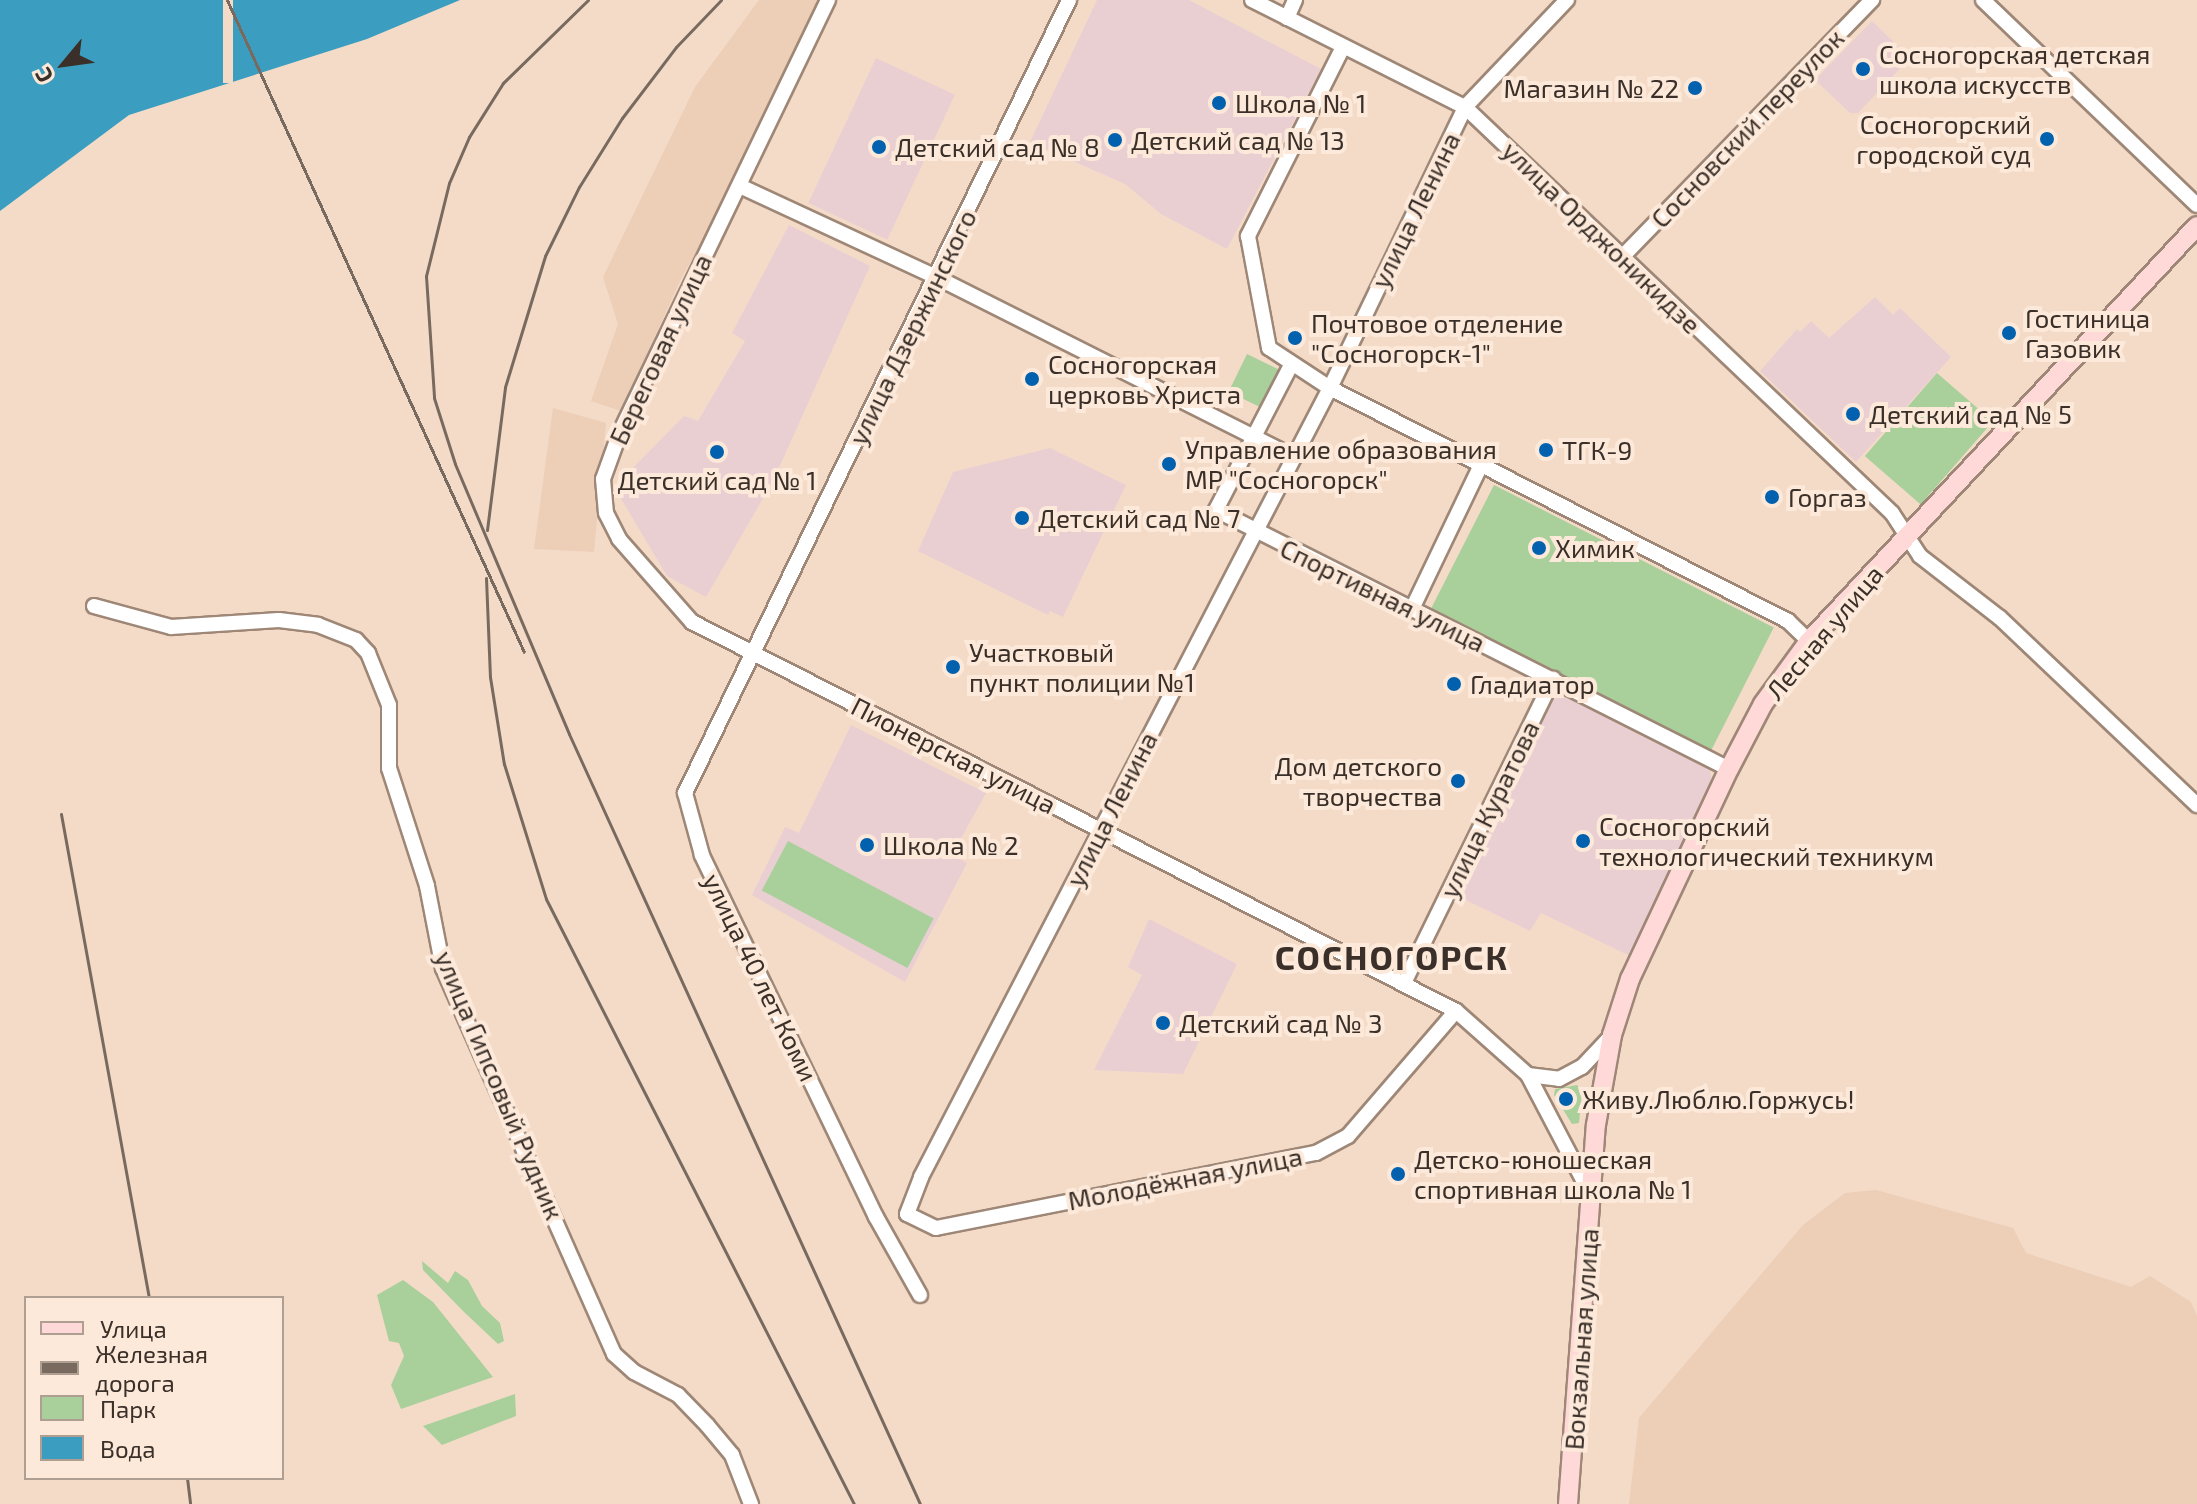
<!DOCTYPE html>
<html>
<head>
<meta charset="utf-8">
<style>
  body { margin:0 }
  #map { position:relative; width:2197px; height:1504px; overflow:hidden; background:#f4dbc8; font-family:"Exo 2",sans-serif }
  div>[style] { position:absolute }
  .built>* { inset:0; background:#edceb7 }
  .education>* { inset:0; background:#e9cfd2; transform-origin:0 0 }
  .green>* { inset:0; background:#a9cf9b; transform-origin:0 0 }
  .water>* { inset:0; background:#3b9dbf }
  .pier>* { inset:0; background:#f4dbc8; transform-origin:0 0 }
  .roads { filter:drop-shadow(2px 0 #9e8776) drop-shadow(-2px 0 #9e8776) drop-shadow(0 2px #9e8776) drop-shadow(0 -2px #9e8776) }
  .minor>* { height:14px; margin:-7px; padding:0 7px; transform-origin:7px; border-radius:7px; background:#fff }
  .major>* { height:18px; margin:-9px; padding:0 9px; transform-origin:9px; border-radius:9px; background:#fed9d7 }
  .rail>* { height:3px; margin:-1.5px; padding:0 1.5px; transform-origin:1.5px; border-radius:1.5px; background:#796a5f }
  .dots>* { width:22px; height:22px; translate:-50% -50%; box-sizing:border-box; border:4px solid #fde9da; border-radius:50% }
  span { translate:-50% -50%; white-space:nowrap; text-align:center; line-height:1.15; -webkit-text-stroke:8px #fde9da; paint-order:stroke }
  .poi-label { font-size:26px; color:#3a3029 }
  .left { translate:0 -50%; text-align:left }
  .right { translate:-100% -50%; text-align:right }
  .street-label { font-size:26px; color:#3a3029 }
  .district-label { font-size:34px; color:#3a3029; font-weight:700; letter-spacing:2px }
  .legend { position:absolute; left:24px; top:1296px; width:260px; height:184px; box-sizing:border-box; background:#fde9da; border:2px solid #af9f93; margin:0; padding:10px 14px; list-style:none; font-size:24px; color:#3a3029 }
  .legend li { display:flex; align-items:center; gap:16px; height:40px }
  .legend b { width:40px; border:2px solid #af9f93 }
  .north { position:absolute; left:24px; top:24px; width:80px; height:80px; -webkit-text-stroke:6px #fde9da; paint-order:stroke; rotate:241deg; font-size:22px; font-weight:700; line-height:32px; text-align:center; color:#3a3029 }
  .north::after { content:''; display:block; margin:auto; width:28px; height:36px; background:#3a3029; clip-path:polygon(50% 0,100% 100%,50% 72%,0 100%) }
</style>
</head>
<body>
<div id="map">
  <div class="built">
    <i style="clip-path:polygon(759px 0,824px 0,739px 174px,680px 281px,621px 411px,591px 401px,618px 324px,603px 277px,695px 87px)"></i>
    <i style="clip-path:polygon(553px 408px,606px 423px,594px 552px,534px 549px)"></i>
    <i style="clip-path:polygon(1876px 1190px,2013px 1228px,2026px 1253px,2131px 1287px,2150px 1276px,2191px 1302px,2197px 1316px,2197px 1504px,1629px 1504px,1639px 1418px,1803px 1225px,1845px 1193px)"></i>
  </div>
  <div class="education">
    <i style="clip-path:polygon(1097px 0,1189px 0,1321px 69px,1227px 249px,1161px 214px,1125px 184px,1030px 142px)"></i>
    <i style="clip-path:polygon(1872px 21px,1910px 58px,1858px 113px,1850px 113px,1815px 80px)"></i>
    <i style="left:876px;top:58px;width:87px;height:160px;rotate:25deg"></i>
    <i style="clip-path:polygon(789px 225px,870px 266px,772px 483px,706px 597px,667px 576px,614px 487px,684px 416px,698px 421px,745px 341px,732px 333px)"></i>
    <i style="clip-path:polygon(1875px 297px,1893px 315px,1900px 308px,1951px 357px,1856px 462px,1760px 371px,1797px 329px,1800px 332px,1811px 321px,1829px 338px)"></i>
    <i style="clip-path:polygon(1050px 448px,1126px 485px,1063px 617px,1050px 611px,1048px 615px,918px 551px,953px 472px)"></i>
    <i style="clip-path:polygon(1570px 695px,1710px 768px,1712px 789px,1630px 956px,1541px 913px,1530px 931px,1453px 894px,1550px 700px)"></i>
    <i style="clip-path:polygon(851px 725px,986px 793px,952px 855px,967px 863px,905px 982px,752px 895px,785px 827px,799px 833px)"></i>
    <i style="clip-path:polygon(1149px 919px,1237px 964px,1183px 1074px,1094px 1070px,1142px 975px,1128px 967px)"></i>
  </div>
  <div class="green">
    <i style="left:1247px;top:354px;width:41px;height:42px;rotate:26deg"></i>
    <i style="left:1937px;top:373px;width:74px;height:110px;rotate:41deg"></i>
    <i style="left:1494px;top:485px;width:314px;height:140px;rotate:27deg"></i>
    <i style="left:788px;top:841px;width:165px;height:56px;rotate:28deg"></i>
    <i style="clip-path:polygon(1577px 1085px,1582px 1091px,1579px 1123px,1572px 1124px,1554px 1095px,1555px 1089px)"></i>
    <i style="clip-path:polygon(422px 1261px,448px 1283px,455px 1271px,468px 1280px,482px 1306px,500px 1323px,504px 1341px,498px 1344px,463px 1311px,423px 1270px)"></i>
    <i style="clip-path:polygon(403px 1280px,433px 1302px,493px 1377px,401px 1409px,391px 1385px,404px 1356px,399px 1343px,389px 1341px,377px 1295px)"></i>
    <i style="clip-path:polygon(515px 1394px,516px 1416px,442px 1445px,423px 1426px)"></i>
  </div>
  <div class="water">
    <i style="clip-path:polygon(0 0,460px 0,367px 39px,129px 115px,0 211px)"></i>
  </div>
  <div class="pier">
    <i style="left:223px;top:0;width:10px;height:83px"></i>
  </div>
  <div class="roads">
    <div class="minor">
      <i style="left:828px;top:0;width:479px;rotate:115.7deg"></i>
      <i style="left:620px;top:432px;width:50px;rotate:109.9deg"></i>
      <i style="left:603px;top:479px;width:34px;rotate:85deg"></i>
      <i style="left:606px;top:513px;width:29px;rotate:63deg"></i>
      <i style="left:619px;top:539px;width:111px;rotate:48.7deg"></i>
      <i style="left:692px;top:622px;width:857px;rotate:26.98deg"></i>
      <i style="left:1456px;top:1011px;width:96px;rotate:41.6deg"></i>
      <i style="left:1528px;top:1075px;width:133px;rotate:62.3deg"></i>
      <i style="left:1252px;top:0;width:238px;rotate:26.7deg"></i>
      <i style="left:1465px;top:107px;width:589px;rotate:43.56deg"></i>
      <i style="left:1892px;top:513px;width:51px;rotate:56.9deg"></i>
      <i style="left:1920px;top:556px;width:101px;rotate:37.8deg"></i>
      <i style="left:2000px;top:618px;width:272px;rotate:43.5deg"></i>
      <i style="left:1983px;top:0;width:296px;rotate:43.8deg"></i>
      <i style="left:1287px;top:18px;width:20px;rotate:-66deg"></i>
      <i style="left:1343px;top:47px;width:212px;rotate:116.7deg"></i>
      <i style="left:1248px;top:236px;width:114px;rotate:79.4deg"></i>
      <i style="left:1269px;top:348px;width:73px;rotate:33.3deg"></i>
      <i style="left:1330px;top:388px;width:514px;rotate:26.96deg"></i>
      <i style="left:1788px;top:621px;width:29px;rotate:44deg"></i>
      <i style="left:740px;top:186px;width:216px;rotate:24.9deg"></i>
      <i style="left:936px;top:277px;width:401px;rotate:26.7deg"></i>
      <i style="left:1622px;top:257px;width:359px;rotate:-45.8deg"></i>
      <i style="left:1290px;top:367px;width:161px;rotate:117.4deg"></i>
      <i style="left:1216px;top:510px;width:575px;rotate:26.79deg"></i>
      <i style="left:94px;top:606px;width:80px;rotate:15.3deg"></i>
      <i style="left:171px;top:627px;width:108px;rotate:-3.7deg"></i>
      <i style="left:279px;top:620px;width:39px;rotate:7deg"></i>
      <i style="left:318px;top:625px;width:41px;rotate:21.5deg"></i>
      <i style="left:356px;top:640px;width:18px;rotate:47deg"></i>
      <i style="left:368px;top:653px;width:56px;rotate:68deg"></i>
      <i style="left:389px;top:705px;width:63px;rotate:90deg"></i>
      <i style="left:389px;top:768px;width:124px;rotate:72.1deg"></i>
      <i style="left:427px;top:886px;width:84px;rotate:79deg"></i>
      <i style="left:443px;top:968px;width:422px;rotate:66.1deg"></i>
      <i style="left:614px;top:1354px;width:27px;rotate:42deg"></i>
      <i style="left:634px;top:1372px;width:50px;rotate:27.6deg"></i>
      <i style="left:678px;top:1395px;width:42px;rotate:46deg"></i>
      <i style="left:707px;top:1425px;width:39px;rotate:50deg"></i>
      <i style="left:732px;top:1455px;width:53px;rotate:68.8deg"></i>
      <i style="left:1412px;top:609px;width:160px;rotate:-64.4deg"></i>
      <i style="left:1404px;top:983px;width:339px;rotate:-63.9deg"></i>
      <i style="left:1528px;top:1075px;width:31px;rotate:7deg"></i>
      <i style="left:1559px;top:1079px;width:26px;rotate:-28deg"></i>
      <i style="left:1582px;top:1067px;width:44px;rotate:-46.8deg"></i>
      <i style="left:907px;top:1214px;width:40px;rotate:-69deg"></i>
      <i style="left:921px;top:1177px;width:889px;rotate:-62.6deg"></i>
      <i style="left:1330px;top:388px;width:312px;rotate:-64.3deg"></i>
      <i style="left:1465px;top:107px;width:148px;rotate:-46.4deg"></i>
      <i style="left:907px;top:1214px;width:32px;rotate:26deg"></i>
      <i style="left:936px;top:1228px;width:387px;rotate:-11.2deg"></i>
      <i style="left:1316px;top:1153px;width:36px;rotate:-28deg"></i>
      <i style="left:1348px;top:1136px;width:165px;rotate:-49.2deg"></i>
      <i style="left:920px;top:1295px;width:90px;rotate:-119.4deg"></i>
      <i style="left:876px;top:1217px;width:402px;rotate:-115.7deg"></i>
      <i style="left:702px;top:855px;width:64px;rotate:-105.3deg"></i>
      <i style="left:685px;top:793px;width:881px;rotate:-64.16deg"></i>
    </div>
    <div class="major">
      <i style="left:1568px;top:1504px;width:380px;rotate:-85.8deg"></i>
      <i style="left:1596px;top:1125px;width:91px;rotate:-79.9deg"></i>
      <i style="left:1612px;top:1035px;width:59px;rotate:-72.2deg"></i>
      <i style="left:1630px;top:979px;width:232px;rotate:-64.8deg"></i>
      <i style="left:1729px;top:769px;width:73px;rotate:-62.4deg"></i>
      <i style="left:1763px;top:704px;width:78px;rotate:-53.9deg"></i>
      <i style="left:1809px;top:641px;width:568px;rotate:-46.93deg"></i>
    </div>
  </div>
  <div class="rail">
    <i style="left:227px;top:0;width:716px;rotate:65.51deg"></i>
    <i style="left:588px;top:0;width:119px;rotate:135.7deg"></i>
    <i style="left:503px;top:83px;width:64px;rotate:122.2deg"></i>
    <i style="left:469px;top:137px;width:50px;rotate:113.5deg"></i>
    <i style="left:449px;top:183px;width:96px;rotate:103.9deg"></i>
    <i style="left:426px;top:276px;width:122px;rotate:86.2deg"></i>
    <i style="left:434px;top:398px;width:69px;rotate:72.3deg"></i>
    <i style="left:455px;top:464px;width:293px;rotate:67.1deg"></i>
    <i style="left:569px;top:734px;width:846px;rotate:65.49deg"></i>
    <i style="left:487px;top:530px;width:144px;rotate:-82.8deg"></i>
    <i style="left:505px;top:387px;width:137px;rotate:-73deg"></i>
    <i style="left:545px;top:256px;width:77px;rotate:-63.8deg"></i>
    <i style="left:579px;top:187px;width:81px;rotate:-58.1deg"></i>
    <i style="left:622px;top:118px;width:89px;rotate:-52.7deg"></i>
    <i style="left:676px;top:47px;width:65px;rotate:-46.2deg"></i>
    <i style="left:486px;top:578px;width:99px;rotate:87.7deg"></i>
    <i style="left:490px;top:677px;width:88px;rotate:80.9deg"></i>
    <i style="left:504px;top:764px;width:141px;rotate:72.7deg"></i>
    <i style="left:546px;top:899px;width:679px;rotate:63.02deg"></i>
    <i style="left:61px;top:814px;width:492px;rotate:79.7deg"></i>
    <i style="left:187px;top:1478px;width:26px;rotate:83deg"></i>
  </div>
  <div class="dots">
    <i style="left:1863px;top:69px;background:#0161ae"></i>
    <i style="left:1695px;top:88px;background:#0161ae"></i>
    <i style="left:1219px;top:103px;background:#0161ae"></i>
    <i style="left:2047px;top:139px;background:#0161ae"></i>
    <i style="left:1115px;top:140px;background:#0161ae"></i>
    <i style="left:879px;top:147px;background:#0161ae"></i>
    <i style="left:2009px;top:333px;background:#0161ae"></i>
    <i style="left:1295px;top:338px;background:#0161ae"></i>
    <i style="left:1032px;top:379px;background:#0161ae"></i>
    <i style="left:1853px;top:414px;background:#0161ae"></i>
    <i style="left:1546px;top:450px;background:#0161ae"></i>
    <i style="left:717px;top:452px;background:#0161ae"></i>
    <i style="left:1169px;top:464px;background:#0161ae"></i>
    <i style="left:1772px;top:497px;background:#0161ae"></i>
    <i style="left:1022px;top:518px;background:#0161ae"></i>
    <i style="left:1539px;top:548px;background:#0161ae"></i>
    <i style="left:953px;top:667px;background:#0161ae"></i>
    <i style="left:1454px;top:684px;background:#0161ae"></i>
    <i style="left:1458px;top:781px;background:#0161ae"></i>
    <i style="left:1583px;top:841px;background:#0161ae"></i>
    <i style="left:867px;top:845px;background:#0161ae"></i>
    <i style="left:1163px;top:1023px;background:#0161ae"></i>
    <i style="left:1566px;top:1099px;background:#0161ae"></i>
    <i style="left:1398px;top:1174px;background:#0161ae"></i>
  </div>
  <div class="poi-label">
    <span class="left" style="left:1879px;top:69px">Сосногорская детская<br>школа искусств</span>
    <span class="right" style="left:1679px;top:88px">Магазин № 22</span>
    <span class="left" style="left:1235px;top:103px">Школа № 1</span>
    <span class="right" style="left:2031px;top:139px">Сосногорский<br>городской суд</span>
    <span class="left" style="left:1131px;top:140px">Детский сад № 13</span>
    <span class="left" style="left:895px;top:147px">Детский сад № 8</span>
    <span class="left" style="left:2025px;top:333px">Гостиница<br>Газовик</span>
    <span class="left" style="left:1311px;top:338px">Почтовое отделение<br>"Сосногорск-1"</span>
    <span class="left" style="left:1048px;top:379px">Сосногорская<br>церковь Христа</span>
    <span class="left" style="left:1869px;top:414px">Детский сад № 5</span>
    <span class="left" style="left:1185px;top:464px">Управление образования<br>МР "Сосногорск"</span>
    <span class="left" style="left:1562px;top:450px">ТГК-9</span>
    <span style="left:717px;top:480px">Детский сад № 1</span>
    <span class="left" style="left:1788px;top:497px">Горгаз</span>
    <span class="left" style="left:1038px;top:518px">Детский сад № 7</span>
    <span class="left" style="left:1555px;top:548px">Химик</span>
    <span class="left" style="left:969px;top:667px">Участковый<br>пункт полиции №1</span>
    <span class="left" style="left:1470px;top:684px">Гладиатор</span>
    <span class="right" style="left:1442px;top:781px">Дом детского<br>творчества</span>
    <span class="left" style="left:1599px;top:841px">Сосногорский<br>технологический техникум</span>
    <span class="left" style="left:883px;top:845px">Школа № 2</span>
    <span class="left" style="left:1179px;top:1023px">Детский сад № 3</span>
    <span class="left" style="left:1582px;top:1099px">Живу.Люблю.Горжусь!</span>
    <span class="left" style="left:1414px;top:1174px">Детско-юношеская<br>спортивная школа № 1</span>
  </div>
  <div class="street-label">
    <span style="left:1747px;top:128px;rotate:-46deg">Сосновский переулок</span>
    <span style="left:1415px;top:210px;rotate:-64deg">улица Ленина</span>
    <span style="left:1602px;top:237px;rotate:44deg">улица Орджоникидзе</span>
    <span style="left:912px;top:327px;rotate:-64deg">улица Дзержинского</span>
    <span style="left:660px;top:349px;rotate:-65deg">Береговая улица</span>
    <span style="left:1383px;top:595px;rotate:26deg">Спортивная улица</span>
    <span style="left:1824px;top:632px;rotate:-50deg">Лесная улица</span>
    <span style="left:954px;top:755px;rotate:27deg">Пионерская улица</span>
    <span style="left:1111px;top:809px;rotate:-63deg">улица Ленина</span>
    <span style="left:1489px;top:809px;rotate:-64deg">улица Куратова</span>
    <span style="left:761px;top:977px;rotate:64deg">улица 40 лет Коми</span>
    <span style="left:500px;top:1085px;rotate:67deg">улица Гипсовый Рудник</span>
    <span style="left:1185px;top:1178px;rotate:-11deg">Молодёжная улица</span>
    <span style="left:1581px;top:1339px;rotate:-86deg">Вокзальная улица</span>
  </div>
  <div class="district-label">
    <span style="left:1392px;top:957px">СОСНОГОРСК</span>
  </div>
  <ul class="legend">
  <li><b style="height:10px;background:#fed9d7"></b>Улица</li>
  <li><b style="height:10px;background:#796a5f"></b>Железная дорога</li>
  <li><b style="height:22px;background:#a9cf9b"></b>Парк</li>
  <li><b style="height:22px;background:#3b9dbf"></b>Вода</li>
  </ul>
  <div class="north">С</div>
</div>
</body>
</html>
